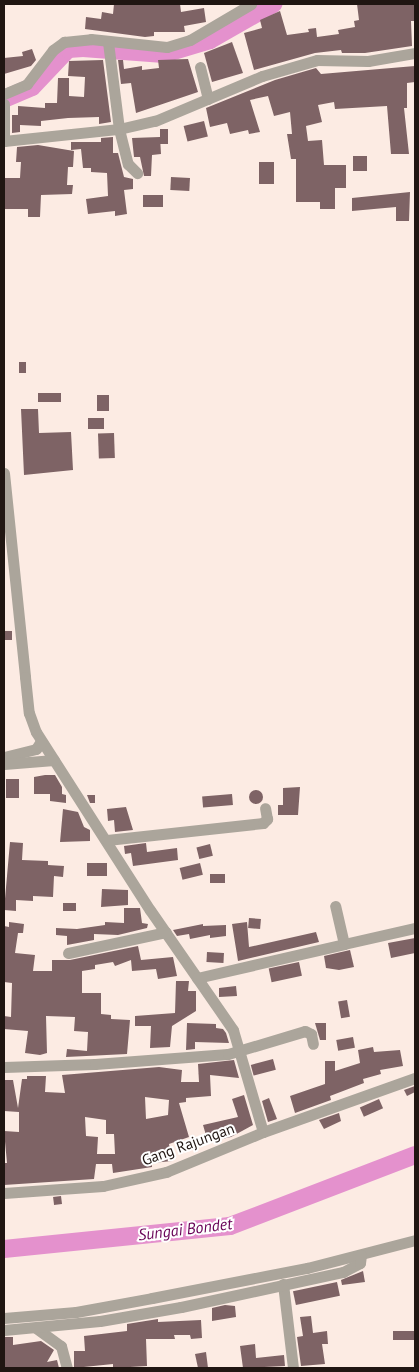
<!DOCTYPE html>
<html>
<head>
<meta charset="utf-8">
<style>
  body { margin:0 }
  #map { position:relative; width:419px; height:1372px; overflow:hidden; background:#fcebe3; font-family:"PT Sans",sans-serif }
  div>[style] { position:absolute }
  .river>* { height:18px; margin:-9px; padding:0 9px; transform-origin:9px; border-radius:9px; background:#e491cd }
  .building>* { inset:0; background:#7e6365; transform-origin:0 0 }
  .round { border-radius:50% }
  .minor>* { height:11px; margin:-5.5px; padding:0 5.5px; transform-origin:5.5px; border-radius:5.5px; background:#aba59b }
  span { translate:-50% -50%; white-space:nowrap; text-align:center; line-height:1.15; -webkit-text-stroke:4px #fff; paint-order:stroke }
  .street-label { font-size:15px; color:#201612 }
  .water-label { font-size:16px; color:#670056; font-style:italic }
  .frame { position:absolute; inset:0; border:5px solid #201612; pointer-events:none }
</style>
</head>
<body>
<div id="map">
  <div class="river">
    <i style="left:4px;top:99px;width:30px;rotate:-23deg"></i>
    <i style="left:32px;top:87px;width:52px;rotate:-46.5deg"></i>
    <i style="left:68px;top:49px;width:15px;rotate:-4deg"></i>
    <i style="left:83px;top:48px;width:81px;rotate:4.2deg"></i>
    <i style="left:164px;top:54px;width:48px;rotate:-16.9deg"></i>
    <i style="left:210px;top:40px;width:73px;rotate:-29.7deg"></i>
    <i style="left:4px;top:1249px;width:227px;rotate:-5.8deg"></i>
    <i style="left:230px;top:1226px;width:198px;rotate:-21deg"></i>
  </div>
  <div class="building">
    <i style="clip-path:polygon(114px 4px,180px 4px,181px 12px,204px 8px,206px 22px,184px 26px,185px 32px,154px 32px,154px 36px,145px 37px,85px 29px,86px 17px,101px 19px,102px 12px,113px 14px)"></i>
    <i style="clip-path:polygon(357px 4px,415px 5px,415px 21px,411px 21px,412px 46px,365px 53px,342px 53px,341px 50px,315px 53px,254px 70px,244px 33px,262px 28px,260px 20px,280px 11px,287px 35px,309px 32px,308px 29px,316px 28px,317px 37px,339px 34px,338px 30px,355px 27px,354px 21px,359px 20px)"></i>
    <i style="clip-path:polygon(232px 42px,243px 73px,212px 82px,204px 53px)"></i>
    <i style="clip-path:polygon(32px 49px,36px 60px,31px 66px,4px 74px,4px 58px,23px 56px,22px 52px)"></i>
    <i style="clip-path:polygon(188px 59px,198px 92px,136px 113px,131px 83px,121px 84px,118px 60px,123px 60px,124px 69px,142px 66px,142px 70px,159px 68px,158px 60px)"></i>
    <i style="clip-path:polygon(103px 60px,111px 122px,99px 124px,99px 117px,68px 118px,41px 121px,41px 126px,20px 125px,20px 132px,12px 133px,12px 115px,18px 115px,18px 106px,45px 108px,45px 103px,57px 103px,58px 78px,69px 78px,69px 96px,84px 97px,85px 77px,68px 76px,69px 61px)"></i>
    <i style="clip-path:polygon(415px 66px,415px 82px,407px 83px,407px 108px,404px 108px,409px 154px,391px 154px,387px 106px,335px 109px,334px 102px,318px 105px,322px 122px,306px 126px,308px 141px,322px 140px,324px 165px,346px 165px,346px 188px,335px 188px,335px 209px,320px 209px,320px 202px,296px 202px,296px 159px,291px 159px,287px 134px,292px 134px,290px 112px,274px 116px,268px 96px,250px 100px,260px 132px,249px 134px,248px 130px,230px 134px,227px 123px,210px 127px,206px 108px,275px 80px,316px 68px,321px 74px)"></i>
    <i style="left:204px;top:121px;width:16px;height:21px;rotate:76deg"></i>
    <i style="left:160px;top:129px;width:8px;height:15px"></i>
    <i style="clip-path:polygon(113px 137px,113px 153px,118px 153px,124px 177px,133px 179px,133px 189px,124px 190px,127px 214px,115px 216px,115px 211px,88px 214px,86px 199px,108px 196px,107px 173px,91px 172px,91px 168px,83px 168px,81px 149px,71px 150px,71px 142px,101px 142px,101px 138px)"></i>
    <i style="clip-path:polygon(160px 137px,161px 154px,152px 155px,151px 176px,144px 176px,140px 157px,134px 157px,132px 138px)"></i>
    <i style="clip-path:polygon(38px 145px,74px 151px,73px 167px,68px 167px,67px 185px,73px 185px,72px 194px,41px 195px,40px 217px,28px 217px,28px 209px,4px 209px,4px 178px,20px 178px,21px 162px,16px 162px,17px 147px)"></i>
    <i style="left:353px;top:156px;width:14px;height:15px"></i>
    <i style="left:274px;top:162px;width:22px;height:15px;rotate:90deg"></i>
    <i style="left:171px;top:177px;width:19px;height:13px;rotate:3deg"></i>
    <i style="clip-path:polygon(410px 192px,409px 221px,396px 221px,396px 207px,352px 211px,352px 198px)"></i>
    <i style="left:143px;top:195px;width:20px;height:12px"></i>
    <i style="left:19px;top:362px;width:7px;height:11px"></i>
    <i style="left:61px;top:393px;width:9px;height:23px;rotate:90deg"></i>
    <i style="left:97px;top:395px;width:12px;height:16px"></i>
    <i style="clip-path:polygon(21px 409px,38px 409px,39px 433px,71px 432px,73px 470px,24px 475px)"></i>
    <i style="left:88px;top:418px;width:16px;height:11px"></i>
    <i style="left:114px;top:433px;width:25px;height:16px;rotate:88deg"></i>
    <i style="left:4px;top:631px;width:8px;height:9px"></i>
    <i style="clip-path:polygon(45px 775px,55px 775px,62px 787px,62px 794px,66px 795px,66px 803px,50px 801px,50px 794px,34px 794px,34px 777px)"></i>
    <i style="left:6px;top:779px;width:13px;height:19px"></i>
    <i style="clip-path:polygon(300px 787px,298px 815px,278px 815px,278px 805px,283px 805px,283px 788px)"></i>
    <i class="round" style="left:249px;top:790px;width:14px;height:14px"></i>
    <i style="left:232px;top:794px;width:11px;height:30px;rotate:85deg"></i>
    <i style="clip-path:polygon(87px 795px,95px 795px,95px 803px,90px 803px)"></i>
    <i style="clip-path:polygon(126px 807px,133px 830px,115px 832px,114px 820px,108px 821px,107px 809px)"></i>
    <i style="clip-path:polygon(63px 809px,78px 812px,84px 827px,90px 830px,90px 841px,60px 842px)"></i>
    <i style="clip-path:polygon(10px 842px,23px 843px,22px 860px,48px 861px,48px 865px,64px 866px,63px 877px,54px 876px,53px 897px,33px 896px,33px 901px,16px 900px,16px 911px,4px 910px)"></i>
    <i style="clip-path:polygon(146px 843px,147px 852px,177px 848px,178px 860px,133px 866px,131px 853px,125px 854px,124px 846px)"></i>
    <i style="left:210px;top:844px;width:12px;height:14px;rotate:76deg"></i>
    <i style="left:87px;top:863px;width:20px;height:13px"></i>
    <i style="left:200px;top:863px;width:12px;height:21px;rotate:76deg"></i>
    <i style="left:225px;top:874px;width:9px;height:15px;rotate:90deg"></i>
    <i style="clip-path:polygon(102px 889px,128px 890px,128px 905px,101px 907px)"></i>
    <i style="left:63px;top:903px;width:13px;height:8px"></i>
    <i style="clip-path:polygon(124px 908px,140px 908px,142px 923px,148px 924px,147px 928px,118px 935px,94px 934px,94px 940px,67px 945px,67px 936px,56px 935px,56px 928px,77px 929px,105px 925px,105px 922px,124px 923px)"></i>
    <i style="left:249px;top:918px;width:12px;height:10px;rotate:5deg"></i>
    <i style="clip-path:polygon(9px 922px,24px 924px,23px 933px,18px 933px,15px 953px,35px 955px,33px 971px,52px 971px,52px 960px,70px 960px,138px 946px,141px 960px,173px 957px,177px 976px,158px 979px,156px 969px,132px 971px,131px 960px,115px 966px,113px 962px,95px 965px,95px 969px,82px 971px,82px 993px,101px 993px,101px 1014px,111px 1015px,111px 1019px,130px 1020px,127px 1054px,66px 1057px,67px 1049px,87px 1051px,88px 1032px,74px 1031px,75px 1017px,46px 1016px,47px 1053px,40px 1055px,25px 1053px,28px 1031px,4px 1029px,4px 1016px,11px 1017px,12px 983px,4px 982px,4px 926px,9px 927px)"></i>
    <i style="clip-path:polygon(247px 922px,249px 947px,316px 932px,319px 942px,238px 961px,232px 924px)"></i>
    <i style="clip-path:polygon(203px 924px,203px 926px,226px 925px,226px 936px,210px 938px,210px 935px,190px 939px,189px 934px,177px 936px,173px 930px)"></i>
    <i style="clip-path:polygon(415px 938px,415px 953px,391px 958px,388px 943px)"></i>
    <i style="clip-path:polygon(350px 950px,354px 967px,339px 970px,326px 968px,324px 956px)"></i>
    <i style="left:207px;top:952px;width:17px;height:10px;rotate:3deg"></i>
    <i style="left:299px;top:962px;width:14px;height:31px;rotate:78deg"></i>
    <i style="clip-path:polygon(176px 981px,189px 981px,188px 991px,196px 991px,196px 1011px,172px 1026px,170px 1047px,150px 1048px,151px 1026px,135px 1026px,135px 1016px,175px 1013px)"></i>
    <i style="clip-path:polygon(236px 986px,237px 996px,219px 997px,219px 988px)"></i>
    <i style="left:347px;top:1000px;width:17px;height:9px;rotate:80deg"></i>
    <i style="clip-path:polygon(187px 1023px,216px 1024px,216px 1028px,223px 1029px,226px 1033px,229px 1043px,195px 1042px,195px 1049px,186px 1050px)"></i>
    <i style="clip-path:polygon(315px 1023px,326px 1023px,326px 1040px,320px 1040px)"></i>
    <i style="left:353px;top:1037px;width:11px;height:17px;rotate:80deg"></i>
    <i style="clip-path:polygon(373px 1047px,374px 1052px,400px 1050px,403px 1066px,380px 1070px,381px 1074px,363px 1079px,364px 1083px,330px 1096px,331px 1100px,295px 1113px,290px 1096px,325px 1084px,325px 1061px,335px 1061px,335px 1071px,360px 1063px,358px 1050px)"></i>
    <i style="left:273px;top:1059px;width:11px;height:23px;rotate:75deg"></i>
    <i style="clip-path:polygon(evenodd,234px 1060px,239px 1078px,210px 1075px,211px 1096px,186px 1098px,186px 1102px,179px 1103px,189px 1137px,169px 1144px,172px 1161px,152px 1163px,152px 1167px,113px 1173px,112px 1164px,96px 1164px,94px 1179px,4px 1185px,4px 1163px,7px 1163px,4px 1131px,19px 1132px,19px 1112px,4px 1111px,4px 1080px,13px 1080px,18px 1108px,22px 1079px,27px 1079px,27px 1076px,46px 1076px,45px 1092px,65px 1093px,62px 1075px,159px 1067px,182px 1070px,181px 1082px,199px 1082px,198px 1064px,234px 1060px,145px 1097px,169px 1100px,168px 1115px,146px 1119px,145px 1097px,234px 1060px,85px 1117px,106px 1120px,106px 1134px,114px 1134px,115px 1154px,97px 1154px,98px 1137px,86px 1136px,85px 1117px)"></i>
    <i style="clip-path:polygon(415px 1086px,415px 1092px,407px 1096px,404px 1090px)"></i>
    <i style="clip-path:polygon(244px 1095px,253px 1125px,231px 1137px,208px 1142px,203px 1125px,238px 1117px,232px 1099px)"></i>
    <i style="clip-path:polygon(269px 1098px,277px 1119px,268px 1122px,262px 1101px)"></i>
    <i style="left:379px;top:1099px;width:10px;height:21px;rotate:66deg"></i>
    <i style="clip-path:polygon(339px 1113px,341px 1121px,324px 1129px,319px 1120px)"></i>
    <i style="left:61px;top:1196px;width:8px;height:8px;rotate:83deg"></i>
    <i style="clip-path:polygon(363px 1271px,365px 1282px,342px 1285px,341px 1280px)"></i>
    <i style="left:337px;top:1282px;width:14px;height:45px;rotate:78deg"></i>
    <i style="clip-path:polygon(225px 1305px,235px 1306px,236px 1317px,212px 1321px,212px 1308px)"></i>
    <i style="clip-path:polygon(311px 1316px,313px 1333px,327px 1331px,328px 1344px,322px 1344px,325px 1364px,301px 1366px,297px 1337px,303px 1336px,300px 1317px)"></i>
    <i style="clip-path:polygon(158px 1319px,158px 1322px,201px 1320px,202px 1338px,191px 1339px,190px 1335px,174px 1335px,175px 1339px,146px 1339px,147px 1366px,113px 1368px,113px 1364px,74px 1368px,74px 1351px,85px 1351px,84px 1336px,127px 1331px,127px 1324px)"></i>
    <i style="left:415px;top:1331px;width:9px;height:22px;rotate:90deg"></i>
    <i style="clip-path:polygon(4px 1337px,13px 1337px,13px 1345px,41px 1341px,54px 1350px,47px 1362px,57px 1360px,59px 1368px,4px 1368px)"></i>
    <i style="clip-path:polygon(255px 1344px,256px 1358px,284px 1355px,285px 1366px,243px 1368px,240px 1346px)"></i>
    <i style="clip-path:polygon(206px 1352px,208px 1368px,198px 1368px,195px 1354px)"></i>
  </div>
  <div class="minor">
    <i style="left:108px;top:42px;width:88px;rotate:82.8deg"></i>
    <i style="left:119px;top:129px;width:36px;rotate:76deg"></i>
    <i style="left:128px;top:164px;width:13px;rotate:45deg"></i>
    <i style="left:200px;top:67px;width:33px;rotate:76deg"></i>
    <i style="left:4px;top:94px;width:25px;rotate:-23deg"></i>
    <i style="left:27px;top:84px;width:43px;rotate:-52.6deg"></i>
    <i style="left:53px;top:50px;width:14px;rotate:-36deg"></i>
    <i style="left:64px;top:42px;width:27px;rotate:-6deg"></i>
    <i style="left:91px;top:39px;width:76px;rotate:6deg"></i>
    <i style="left:167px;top:47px;width:24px;rotate:-17deg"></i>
    <i style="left:190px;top:40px;width:71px;rotate:-30.5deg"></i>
    <i style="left:4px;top:104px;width:37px;rotate:90deg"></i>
    <i style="left:4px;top:141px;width:116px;rotate:-6deg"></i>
    <i style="left:119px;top:129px;width:37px;rotate:-13deg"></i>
    <i style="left:155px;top:121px;width:116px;rotate:-22.8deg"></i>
    <i style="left:262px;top:76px;width:57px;rotate:-16.2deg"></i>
    <i style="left:317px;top:60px;width:51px;rotate:1.1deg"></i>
    <i style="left:368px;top:61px;width:48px;rotate:-9.7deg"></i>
    <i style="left:4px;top:473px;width:205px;rotate:84.1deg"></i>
    <i style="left:25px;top:677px;width:36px;rotate:84deg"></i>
    <i style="left:29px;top:713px;width:20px;rotate:70deg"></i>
    <i style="left:36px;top:732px;width:211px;rotate:57.4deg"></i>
    <i style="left:150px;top:910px;width:146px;rotate:55.3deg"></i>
    <i style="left:233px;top:1030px;width:106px;rotate:73.6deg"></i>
    <i style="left:4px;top:757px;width:33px;rotate:-14deg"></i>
    <i style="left:36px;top:749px;width:9px;rotate:-58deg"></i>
    <i style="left:4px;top:764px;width:50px;rotate:-4.6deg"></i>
    <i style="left:107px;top:840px;width:157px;rotate:-6.2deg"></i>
    <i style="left:263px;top:823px;width:6px;rotate:-45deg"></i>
    <i style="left:267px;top:819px;width:11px;rotate:-100deg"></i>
    <i style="left:344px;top:944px;width:73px;rotate:-12.7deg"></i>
    <i style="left:68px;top:953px;width:100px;rotate:-12.1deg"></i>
    <i style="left:197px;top:978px;width:151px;rotate:-13deg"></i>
    <i style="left:344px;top:944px;width:39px;rotate:-103deg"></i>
    <i style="left:4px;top:1067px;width:91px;rotate:-1.9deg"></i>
    <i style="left:95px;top:1064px;width:133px;rotate:-4.3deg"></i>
    <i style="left:228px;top:1054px;width:80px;rotate:-16.6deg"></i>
    <i style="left:305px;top:1031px;width:7px;rotate:27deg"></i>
    <i style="left:311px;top:1034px;width:10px;rotate:79deg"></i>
    <i style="left:4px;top:1193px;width:99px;rotate:-4deg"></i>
    <i style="left:103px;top:1186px;width:65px;rotate:-12.5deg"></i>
    <i style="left:166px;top:1172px;width:105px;rotate:-22.4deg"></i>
    <i style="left:263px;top:1132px;width:161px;rotate:-19.6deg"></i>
    <i style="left:283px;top:1284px;width:85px;rotate:83.2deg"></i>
    <i style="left:4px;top:1318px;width:72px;rotate:-4.8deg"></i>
    <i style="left:76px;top:1312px;width:77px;rotate:-10.4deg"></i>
    <i style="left:152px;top:1298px;width:158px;rotate:-11deg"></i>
    <i style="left:307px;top:1268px;width:112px;rotate:-14.5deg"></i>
    <i style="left:36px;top:1328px;width:31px;rotate:36deg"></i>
    <i style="left:61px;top:1346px;width:23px;rotate:75deg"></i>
    <i style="left:4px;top:1330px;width:96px;rotate:-5.4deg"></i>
    <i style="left:100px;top:1321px;width:82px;rotate:-9.8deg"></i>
    <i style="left:181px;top:1307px;width:166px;rotate:-12.2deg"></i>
    <i style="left:343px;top:1272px;width:19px;rotate:-28deg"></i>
    <i style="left:360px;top:1263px;width:8px;rotate:-83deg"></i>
  </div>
  <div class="street-label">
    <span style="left:188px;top:1144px;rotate:-20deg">Gang Rajungan</span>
  </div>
  <div class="water-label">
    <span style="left:185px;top:1229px;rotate:-7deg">Sungai Bondet</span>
  </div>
  <div class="frame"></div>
</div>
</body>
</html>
